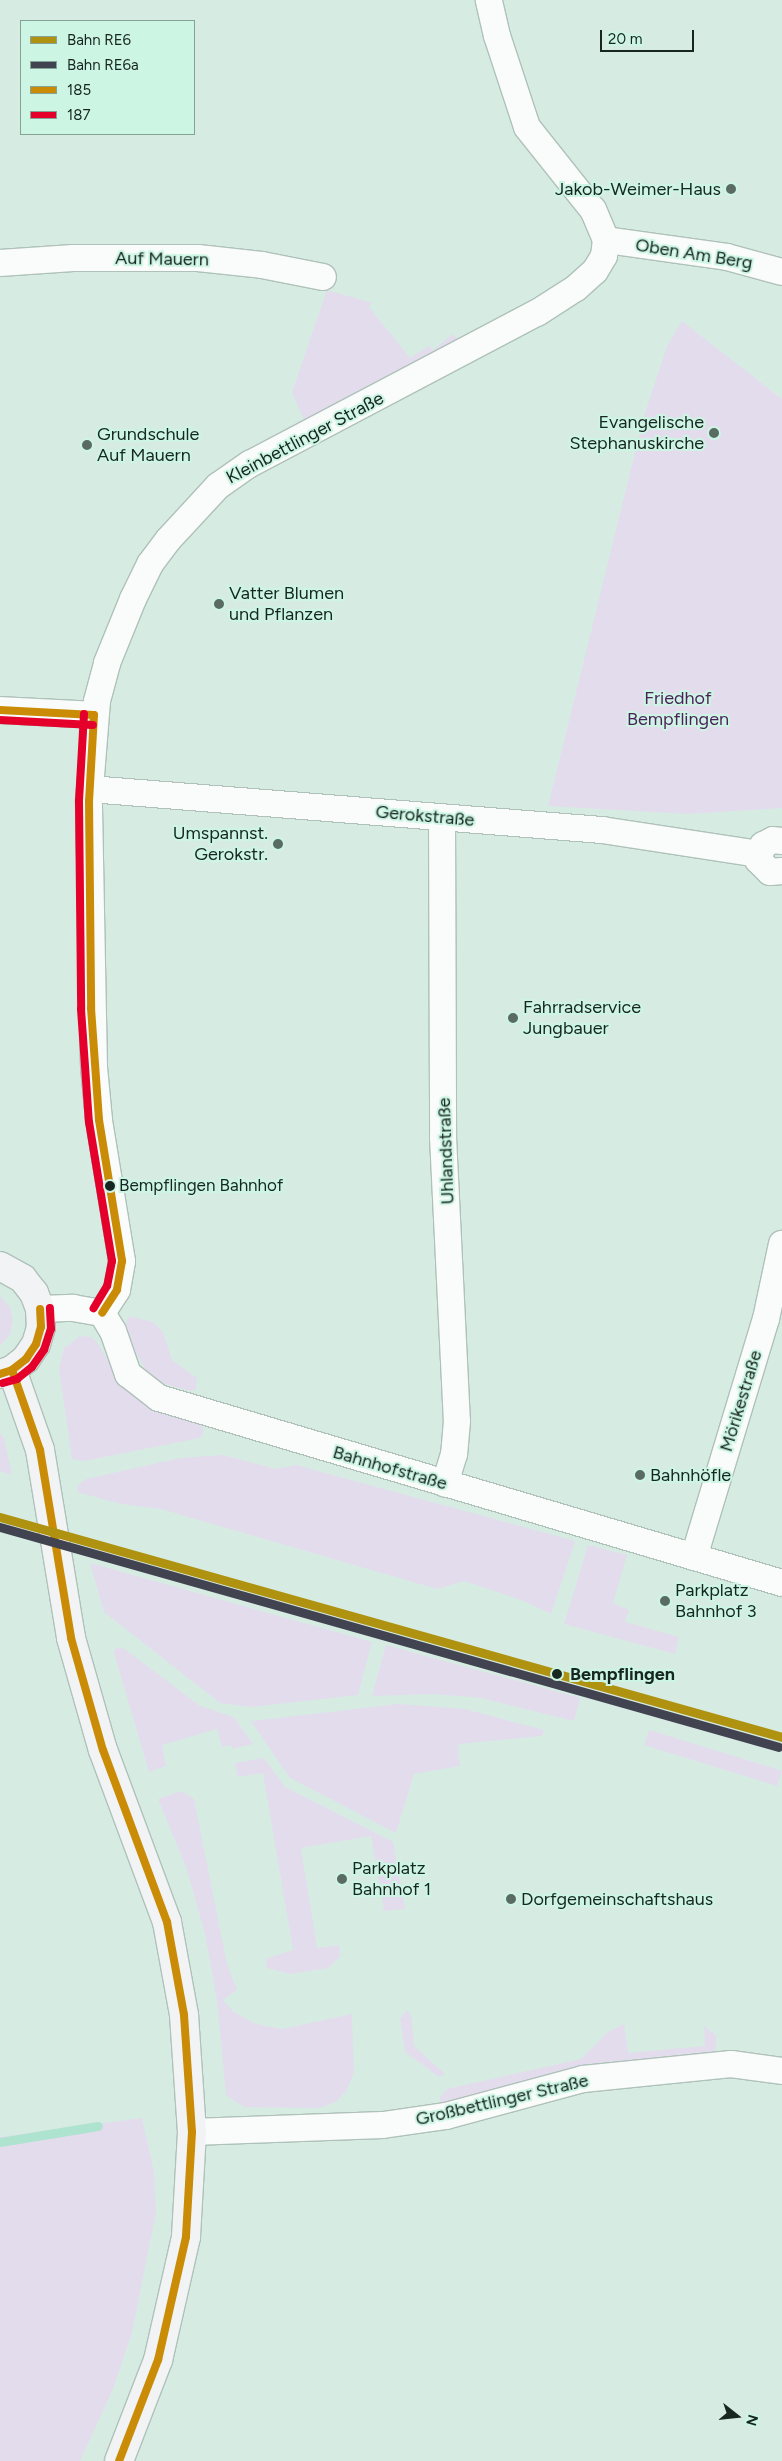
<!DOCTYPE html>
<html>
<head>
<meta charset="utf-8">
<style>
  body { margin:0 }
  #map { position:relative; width:782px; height:2461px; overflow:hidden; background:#d6ece3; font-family:Figtree,sans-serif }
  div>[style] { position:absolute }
  .green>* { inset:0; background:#e3dced; transform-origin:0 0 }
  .stream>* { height:9px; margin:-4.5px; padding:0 4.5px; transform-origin:4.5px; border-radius:4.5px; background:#ade3cf }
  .roads { filter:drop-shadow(1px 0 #afc1b9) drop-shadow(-1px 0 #afc1b9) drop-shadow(0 1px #afc1b9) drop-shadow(0 -1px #afc1b9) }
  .street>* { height:26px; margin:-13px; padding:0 13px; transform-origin:13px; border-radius:13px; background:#f9fcfb }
  .secondary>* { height:28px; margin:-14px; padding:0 14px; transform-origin:14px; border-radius:14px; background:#f2f3f5 }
  .bus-1>* { height:8px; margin:-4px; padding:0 4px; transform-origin:4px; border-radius:4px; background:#ca8c06 }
  .bus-2>* { height:8px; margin:-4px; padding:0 4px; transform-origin:4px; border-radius:4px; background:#e4002b }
  .rail-1>* { height:9px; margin:-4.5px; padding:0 4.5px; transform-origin:4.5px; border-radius:4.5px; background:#af920f }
  .rail-2>* { height:9px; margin:-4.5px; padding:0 4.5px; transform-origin:4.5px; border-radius:4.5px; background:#424351 }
  .dots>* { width:14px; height:14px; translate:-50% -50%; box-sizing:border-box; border:2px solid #cdf5e4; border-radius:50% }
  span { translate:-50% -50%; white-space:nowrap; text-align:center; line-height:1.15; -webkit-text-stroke:4px #cdf5e4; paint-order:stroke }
  .bus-label { font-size:17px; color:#172620 }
  .left { translate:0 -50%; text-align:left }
  .poi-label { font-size:18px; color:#172620 }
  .right { translate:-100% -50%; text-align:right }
  .street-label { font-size:18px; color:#172620 }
  .park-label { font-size:18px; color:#4d1f58 }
  .stop-label { font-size:18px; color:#172620; font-weight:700 }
  .legend { position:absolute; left:20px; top:20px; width:175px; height:115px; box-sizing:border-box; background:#cdf5e4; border:1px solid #84a296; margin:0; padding:6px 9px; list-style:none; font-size:15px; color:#172620 }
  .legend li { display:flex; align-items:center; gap:10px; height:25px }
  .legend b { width:25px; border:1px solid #84a296 }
  .north { position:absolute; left:712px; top:2391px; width:50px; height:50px; -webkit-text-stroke:4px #cdf5e4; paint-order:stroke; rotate:106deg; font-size:14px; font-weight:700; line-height:20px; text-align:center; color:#172620 }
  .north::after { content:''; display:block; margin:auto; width:18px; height:22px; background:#172620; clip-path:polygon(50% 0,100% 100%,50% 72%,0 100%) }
  .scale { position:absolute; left:600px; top:30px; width:94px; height:22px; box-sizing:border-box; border:2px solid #172620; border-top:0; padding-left:6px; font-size:15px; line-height:18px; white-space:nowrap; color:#172620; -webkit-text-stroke:4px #cdf5e4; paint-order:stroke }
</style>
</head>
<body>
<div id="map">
  <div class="green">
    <i style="clip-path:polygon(327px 290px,372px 303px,369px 307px,410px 358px,429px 346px,433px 350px,453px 334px,462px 344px,306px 425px,292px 392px)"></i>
    <i style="clip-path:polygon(682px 321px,782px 399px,782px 808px,687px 814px,548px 806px,644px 416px,667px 346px)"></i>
    <i style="clip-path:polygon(0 1296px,10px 1307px,13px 1320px,10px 1334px,0 1346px)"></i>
    <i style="clip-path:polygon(129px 1316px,153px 1322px,163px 1332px,172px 1360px,197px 1378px,196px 1389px,191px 1391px,161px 1383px,146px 1370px,129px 1341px,126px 1323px)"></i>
    <i style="clip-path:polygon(80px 1336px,91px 1337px,97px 1342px,118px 1377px,145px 1404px,200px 1421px,204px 1431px,200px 1438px,84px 1461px,72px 1459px,59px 1369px,64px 1348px)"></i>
    <i style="clip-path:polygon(0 1433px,4px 1438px,12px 1475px,0 1471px)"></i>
    <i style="clip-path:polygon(223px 1455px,276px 1469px,296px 1465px,575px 1541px,551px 1614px,524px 1601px,464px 1581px,437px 1589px,161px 1509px,121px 1504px,77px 1492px,79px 1484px,86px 1479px,180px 1458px)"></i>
    <i style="clip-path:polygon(588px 1545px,627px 1555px,613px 1603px,629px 1610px,625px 1622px,679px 1637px,675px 1654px,564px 1624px)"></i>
    <i style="clip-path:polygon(90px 1563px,372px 1642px,358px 1695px,251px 1707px,220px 1703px,104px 1612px)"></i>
    <i style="clip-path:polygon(386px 1645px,580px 1698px,574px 1721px,481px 1698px,433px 1694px,372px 1696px)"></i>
    <i style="clip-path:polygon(122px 1647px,200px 1706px,234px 1717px,253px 1744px,232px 1749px,231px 1745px,222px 1747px,217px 1729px,162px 1745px,166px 1766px,149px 1772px,114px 1653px,115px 1649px)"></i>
    <i style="clip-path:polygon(398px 1704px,465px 1709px,544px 1730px,542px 1736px,458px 1744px,460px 1766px,414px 1774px,396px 1833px,290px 1778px,251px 1721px)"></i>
    <i style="left:649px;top:1730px;width:139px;height:16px;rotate:17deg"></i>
    <i style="clip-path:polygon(264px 1758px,285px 1787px,393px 1842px,405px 1909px,384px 1911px,371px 1836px,301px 1848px,317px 1948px,339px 1945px,340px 1957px,328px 1968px,290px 1974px,267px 1968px,265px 1959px,293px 1950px,263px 1773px,238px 1777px,235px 1763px)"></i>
    <i style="clip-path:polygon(181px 1791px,194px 1799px,227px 1964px,237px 1990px,223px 2000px,234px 2012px,256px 2024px,282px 2029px,352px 2014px,354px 2072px,347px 2090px,336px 2102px,319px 2108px,244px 2107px,226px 2095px,217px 2000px,205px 1934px,187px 1870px,158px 1799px)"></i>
    <i style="clip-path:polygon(407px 2010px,412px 2018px,414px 2046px,445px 2074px,439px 2077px,405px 2052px,400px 2019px)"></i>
    <i style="clip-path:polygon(624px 2024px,628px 2053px,705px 2046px,704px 2026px,716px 2035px,716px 2048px,710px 2056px,444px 2105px,440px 2103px,440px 2097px,447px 2089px,581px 2059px,608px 2032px)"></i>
    <i style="clip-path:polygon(142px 2118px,154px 2172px,156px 2212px,132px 2333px,113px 2389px,80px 2461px,0 2461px,0 2137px)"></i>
  </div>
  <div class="stream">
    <i style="left:0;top:2142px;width:99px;rotate:-9.3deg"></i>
  </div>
  <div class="roads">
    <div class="street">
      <i style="left:606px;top:240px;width:122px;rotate:8deg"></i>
      <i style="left:727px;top:257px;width:57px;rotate:15.3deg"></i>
      <i style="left:0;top:263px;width:73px;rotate:-3.9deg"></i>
      <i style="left:73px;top:258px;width:125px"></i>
      <i style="left:198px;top:258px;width:64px;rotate:6.2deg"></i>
      <i style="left:262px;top:265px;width:62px;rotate:11.1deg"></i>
      <i style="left:0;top:710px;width:94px;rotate:3deg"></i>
      <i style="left:90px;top:789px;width:514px;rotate:4.58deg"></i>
      <i style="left:602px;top:830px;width:158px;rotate:8.7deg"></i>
      <i style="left:442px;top:817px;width:320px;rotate:89.8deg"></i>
      <i style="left:443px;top:1137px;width:284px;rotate:87.2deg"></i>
      <i style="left:457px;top:1421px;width:33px;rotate:95deg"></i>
      <i style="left:454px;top:1454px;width:31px;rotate:107deg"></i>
      <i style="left:782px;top:841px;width:9px;rotate:-174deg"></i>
      <i style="left:773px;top:840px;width:11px;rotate:153deg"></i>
      <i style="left:763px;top:845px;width:16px;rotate:108deg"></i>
      <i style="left:758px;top:860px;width:17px;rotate:45deg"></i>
      <i style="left:770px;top:872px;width:12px;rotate:-5deg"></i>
      <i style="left:40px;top:1309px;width:33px;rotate:-2deg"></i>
      <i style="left:73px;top:1308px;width:29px;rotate:10deg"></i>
      <i style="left:102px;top:1313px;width:21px;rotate:59deg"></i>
      <i style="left:113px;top:1331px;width:46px;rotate:70.8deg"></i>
      <i style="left:128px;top:1374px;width:39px;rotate:38deg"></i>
      <i style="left:159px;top:1398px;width:650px;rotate:16.54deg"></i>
      <i style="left:102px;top:1313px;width:27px;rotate:-57deg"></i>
      <i style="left:117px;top:1290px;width:29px;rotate:-80deg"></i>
      <i style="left:122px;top:1261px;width:143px;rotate:-99.3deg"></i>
      <i style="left:99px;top:1120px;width:53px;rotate:-95.4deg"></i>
      <i style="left:94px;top:1067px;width:266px;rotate:-91.1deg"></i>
      <i style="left:89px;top:801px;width:100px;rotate:-85.4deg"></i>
      <i style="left:97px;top:701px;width:39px;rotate:-75deg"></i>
      <i style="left:107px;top:663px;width:69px;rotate:-67.9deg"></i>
      <i style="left:133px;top:599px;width:39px;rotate:-64deg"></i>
      <i style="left:150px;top:564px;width:30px;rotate:-53deg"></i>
      <i style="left:168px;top:540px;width:74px;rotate:-47.2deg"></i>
      <i style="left:218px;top:486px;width:39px;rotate:-35deg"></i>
      <i style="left:250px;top:464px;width:324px;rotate:-27.8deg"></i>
      <i style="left:537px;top:313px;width:46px;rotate:-32.7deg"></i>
      <i style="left:576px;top:288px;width:25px;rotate:-42deg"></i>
      <i style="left:595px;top:271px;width:17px;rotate:-59deg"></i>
      <i style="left:604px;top:256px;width:16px;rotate:-83deg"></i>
      <i style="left:606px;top:240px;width:33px;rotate:-113deg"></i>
      <i style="left:593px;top:210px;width:106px;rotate:-128.5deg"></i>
      <i style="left:527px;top:127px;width:96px;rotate:-108.2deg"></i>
      <i style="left:497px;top:36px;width:37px;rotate:-103deg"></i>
      <i style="left:694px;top:1557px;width:249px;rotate:-73.2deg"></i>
      <i style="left:766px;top:1319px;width:77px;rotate:-78deg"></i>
      <i style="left:192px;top:2132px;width:191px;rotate:-2.1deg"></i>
      <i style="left:383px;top:2125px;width:64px;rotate:-8.1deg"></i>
      <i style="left:446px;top:2116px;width:142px;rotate:-15.1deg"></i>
      <i style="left:583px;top:2079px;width:149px;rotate:-5.8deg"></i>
      <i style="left:731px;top:2064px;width:51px;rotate:7.8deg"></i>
    </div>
    <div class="secondary">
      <i style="left:0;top:1266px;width:26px;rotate:29deg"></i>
      <i style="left:23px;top:1279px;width:18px;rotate:52deg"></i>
      <i style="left:34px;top:1293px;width:17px;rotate:69deg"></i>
      <i style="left:40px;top:1309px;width:18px;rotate:87deg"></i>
      <i style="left:41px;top:1327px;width:18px;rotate:106deg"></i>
      <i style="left:36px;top:1344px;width:18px;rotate:124deg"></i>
      <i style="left:26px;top:1359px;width:18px;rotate:142deg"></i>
      <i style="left:12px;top:1370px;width:13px;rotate:162deg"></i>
      <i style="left:12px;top:1370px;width:85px;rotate:70.7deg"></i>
      <i style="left:40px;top:1450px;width:191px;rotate:80.6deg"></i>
      <i style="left:71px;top:1638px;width:116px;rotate:74.1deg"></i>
      <i style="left:103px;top:1750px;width:184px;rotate:69.6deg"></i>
      <i style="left:167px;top:1922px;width:95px;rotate:79.6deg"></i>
      <i style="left:184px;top:2015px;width:117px;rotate:86.1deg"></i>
      <i style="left:192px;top:2132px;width:105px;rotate:93.3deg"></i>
      <i style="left:186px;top:2237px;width:126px;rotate:102.8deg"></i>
      <i style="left:158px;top:2360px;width:108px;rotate:111.1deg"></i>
    </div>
  </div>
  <div class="bus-1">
    <i style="left:0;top:710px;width:94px;rotate:3deg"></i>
    <i style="left:94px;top:715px;width:86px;rotate:93.3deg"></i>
    <i style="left:89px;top:801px;width:207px;rotate:89.4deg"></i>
    <i style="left:91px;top:1008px;width:112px;rotate:85.9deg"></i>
    <i style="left:99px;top:1120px;width:143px;rotate:80.7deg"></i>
    <i style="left:122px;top:1261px;width:29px;rotate:100deg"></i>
    <i style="left:117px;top:1290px;width:27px;rotate:123deg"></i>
    <i style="left:12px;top:1370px;width:85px;rotate:70.7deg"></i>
    <i style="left:40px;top:1450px;width:191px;rotate:80.6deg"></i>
    <i style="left:71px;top:1638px;width:116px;rotate:74.1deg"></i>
    <i style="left:103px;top:1750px;width:184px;rotate:69.6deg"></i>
    <i style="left:167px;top:1922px;width:95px;rotate:79.6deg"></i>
    <i style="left:184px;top:2015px;width:117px;rotate:86.1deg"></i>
    <i style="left:192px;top:2132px;width:105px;rotate:93.3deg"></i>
    <i style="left:186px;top:2237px;width:126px;rotate:102.8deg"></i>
    <i style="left:158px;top:2360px;width:108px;rotate:111.1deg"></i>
    <i style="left:0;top:1374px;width:13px;rotate:-18deg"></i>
    <i style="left:12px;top:1370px;width:18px;rotate:-38deg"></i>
    <i style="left:26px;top:1359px;width:18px;rotate:-56deg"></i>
    <i style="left:36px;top:1344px;width:18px;rotate:-74deg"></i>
    <i style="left:41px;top:1327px;width:18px;rotate:-93deg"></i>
  </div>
  <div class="bus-2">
    <i style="left:84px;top:714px;width:87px;rotate:93.3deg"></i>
    <i style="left:79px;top:801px;width:208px;rotate:89.4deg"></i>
    <i style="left:81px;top:1009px;width:113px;rotate:86deg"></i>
    <i style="left:89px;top:1122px;width:141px;rotate:80.6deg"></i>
    <i style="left:112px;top:1261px;width:25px;rotate:101deg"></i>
    <i style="left:107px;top:1286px;width:26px;rotate:121deg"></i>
    <i style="left:0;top:720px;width:93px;rotate:3.1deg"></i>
    <i style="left:3px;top:1383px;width:15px;rotate:-16deg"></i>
    <i style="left:17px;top:1379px;width:19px;rotate:-39deg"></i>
    <i style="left:32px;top:1367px;width:21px;rotate:-55deg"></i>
    <i style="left:44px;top:1350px;width:22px;rotate:-72deg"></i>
    <i style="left:51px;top:1329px;width:21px;rotate:-93deg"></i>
  </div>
  <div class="rail-1">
    <i style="left:0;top:1517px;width:812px;rotate:15.71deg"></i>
  </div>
  <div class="rail-2">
    <i style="left:0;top:1527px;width:809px;rotate:15.77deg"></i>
  </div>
  <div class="dots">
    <i style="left:731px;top:189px;background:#5a6b64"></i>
    <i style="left:714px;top:433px;background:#5a6b64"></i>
    <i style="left:87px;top:445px;background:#5a6b64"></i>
    <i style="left:219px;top:604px;background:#5a6b64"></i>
    <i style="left:278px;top:844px;background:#5a6b64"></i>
    <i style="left:513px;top:1018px;background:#5a6b64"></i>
    <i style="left:110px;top:1186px;background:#172620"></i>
    <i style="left:640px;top:1475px;background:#5a6b64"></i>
    <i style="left:665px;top:1601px;background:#5a6b64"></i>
    <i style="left:557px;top:1674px;background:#172620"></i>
    <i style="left:342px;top:1879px;background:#5a6b64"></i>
    <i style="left:511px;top:1899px;background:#5a6b64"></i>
  </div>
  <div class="bus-label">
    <span class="left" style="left:119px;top:1186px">Bempflingen Bahnhof</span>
  </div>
  <div class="poi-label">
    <span class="right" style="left:721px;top:189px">Jakob-Weimer-Haus</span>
    <span class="right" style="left:704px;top:433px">Evangelische<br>Stephanuskirche</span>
    <span class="left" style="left:97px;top:445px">Grundschule<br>Auf Mauern</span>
    <span class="left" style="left:229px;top:604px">Vatter Blumen<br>und Pflanzen</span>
    <span class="right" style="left:268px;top:844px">Umspannst.<br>Gerokstr.</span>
    <span class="left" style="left:523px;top:1018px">Fahrradservice<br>Jungbauer</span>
    <span class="left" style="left:650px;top:1475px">Bahnhöfle</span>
    <span class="left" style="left:675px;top:1601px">Parkplatz<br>Bahnhof 3</span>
    <span class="left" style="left:352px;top:1879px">Parkplatz<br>Bahnhof 1</span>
    <span class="left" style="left:521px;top:1899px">Dorfgemeinschaftshaus</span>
  </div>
  <div class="street-label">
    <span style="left:694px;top:254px;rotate:9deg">Oben Am Berg</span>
    <span style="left:162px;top:259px;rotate:1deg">Auf Mauern</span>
    <span style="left:305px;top:438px;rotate:-28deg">Kleinbettlinger Straße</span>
    <span style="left:425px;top:816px;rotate:5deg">Gerokstraße</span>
    <span style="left:446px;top:1151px;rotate:-92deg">Uhlandstraße</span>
    <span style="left:741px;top:1401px;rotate:-73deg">Mörikestraße</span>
    <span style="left:390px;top:1468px;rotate:16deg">Bahnhofstraße</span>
    <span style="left:502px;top:2100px;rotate:-13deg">Großbettlinger Straße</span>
  </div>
  <div class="park-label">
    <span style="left:678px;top:709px">Friedhof<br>Bempflingen</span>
  </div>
  <div class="stop-label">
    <span class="left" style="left:570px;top:1674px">Bempflingen</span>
  </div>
  <ul class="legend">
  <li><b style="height:6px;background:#af920f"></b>Bahn RE6</li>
  <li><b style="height:6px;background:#424351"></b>Bahn RE6a</li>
  <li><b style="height:6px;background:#ca8c06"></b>185</li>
  <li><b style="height:6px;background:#e4002b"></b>187</li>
  </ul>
  <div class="north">N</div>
  <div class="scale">20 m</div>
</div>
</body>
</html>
